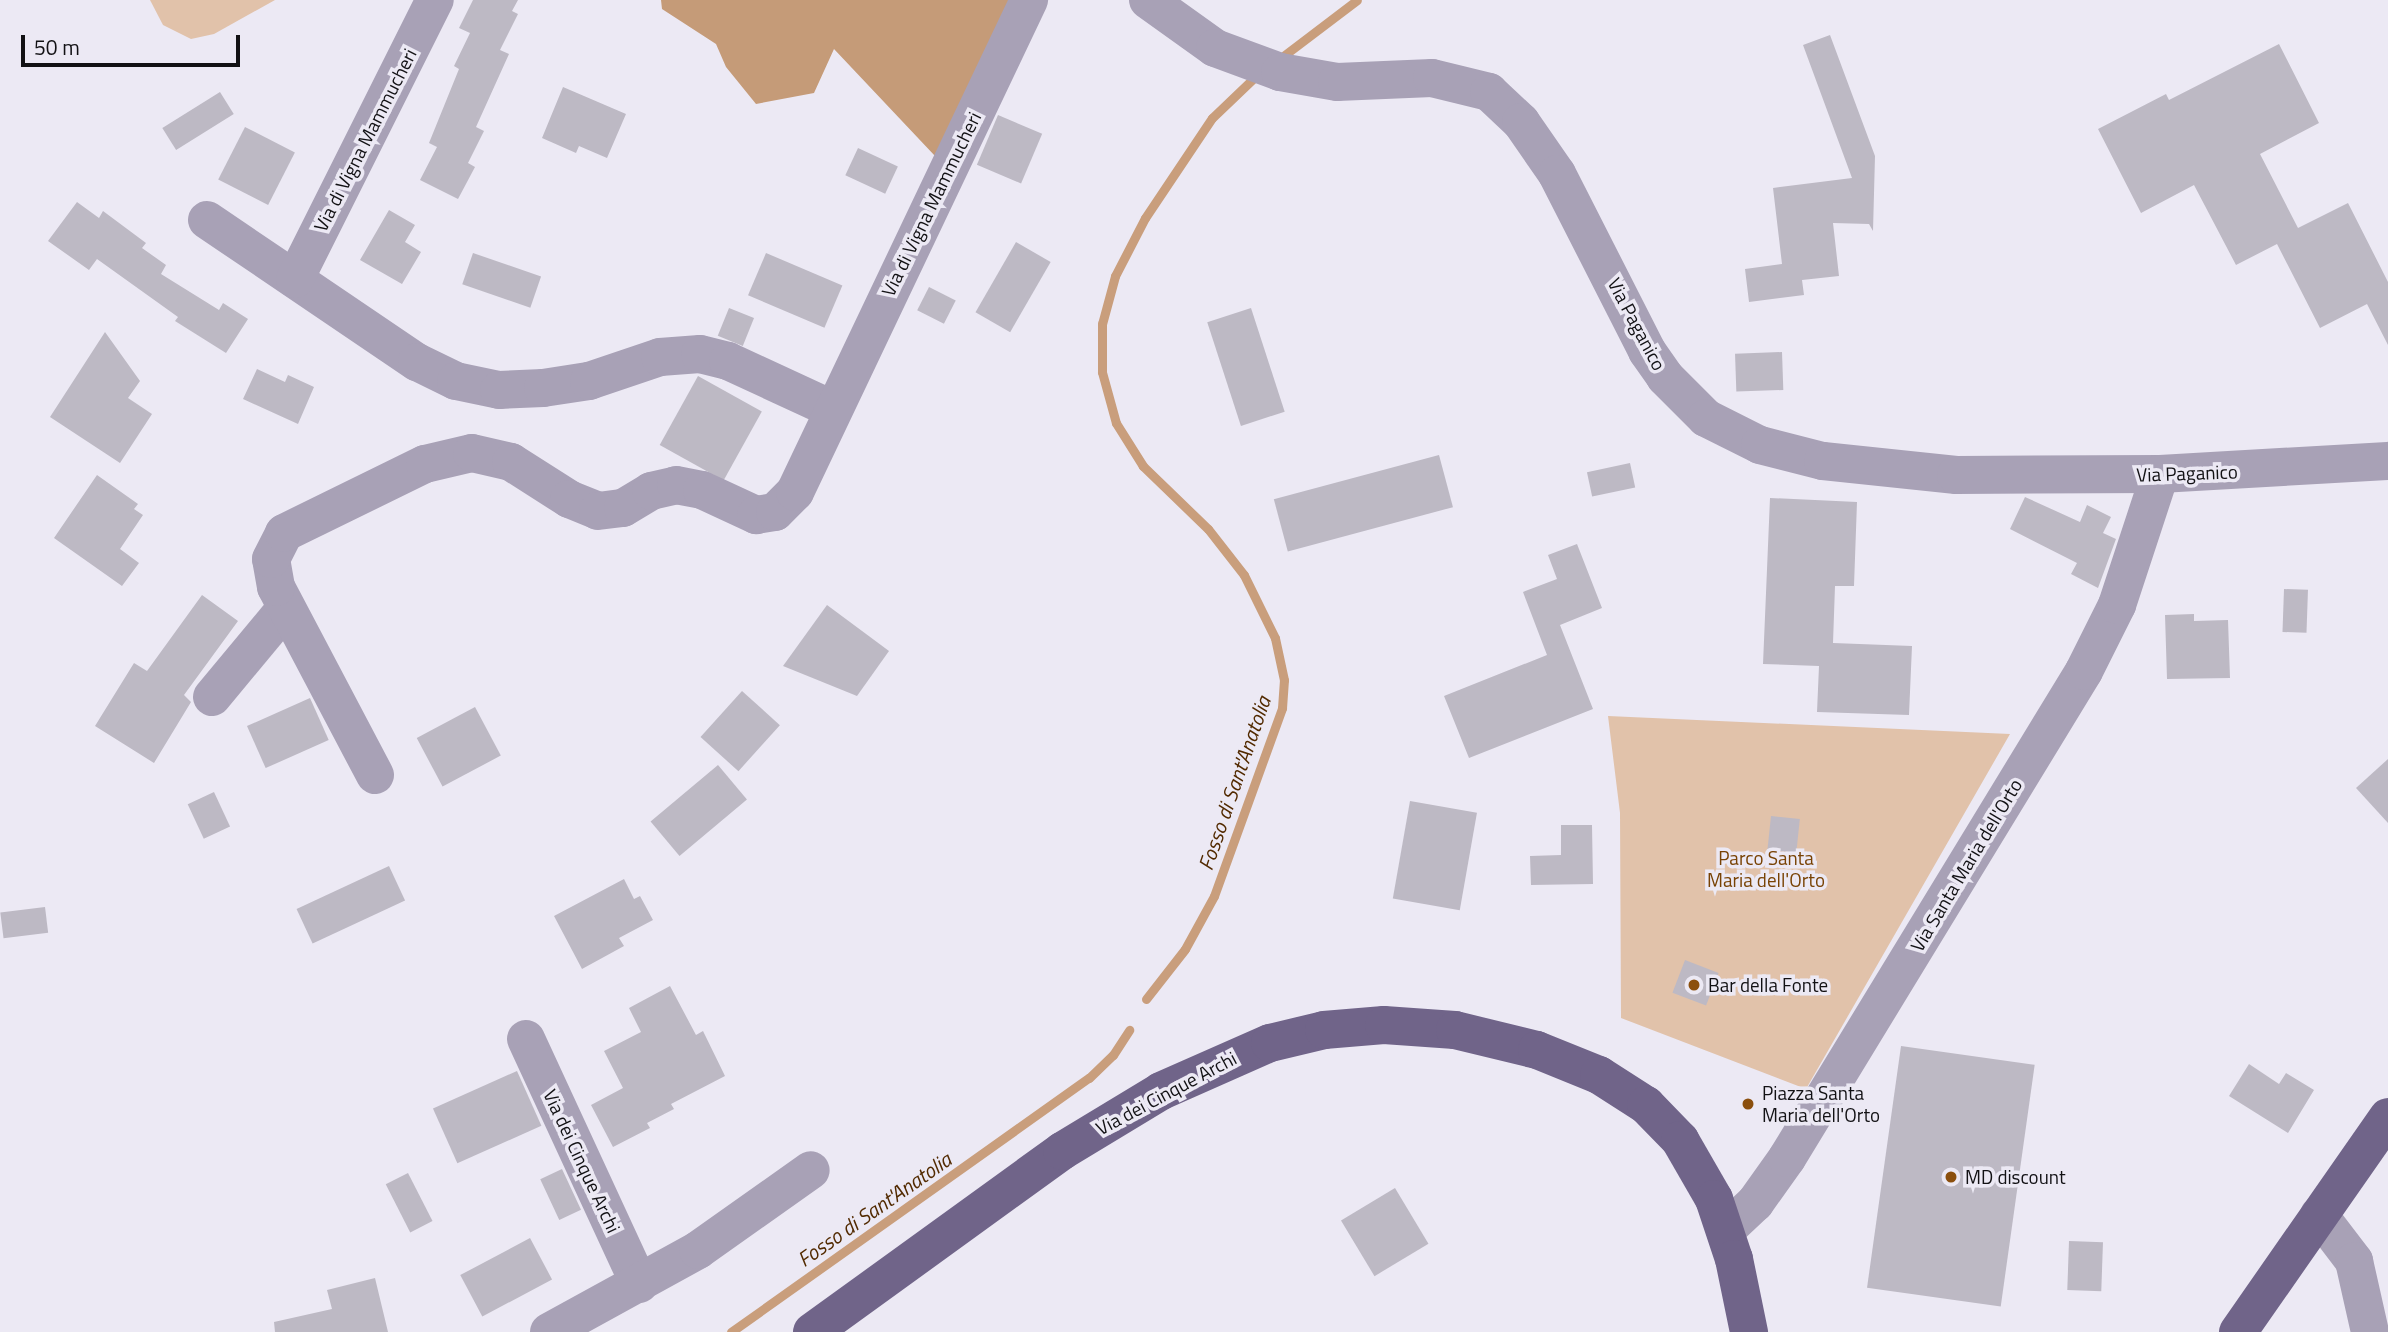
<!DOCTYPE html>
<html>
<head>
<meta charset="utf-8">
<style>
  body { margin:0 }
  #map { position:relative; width:2388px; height:1332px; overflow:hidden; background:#ece9f4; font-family:"Titillium Web",sans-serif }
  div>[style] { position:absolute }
  .green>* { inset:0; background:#e1c2aa }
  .forest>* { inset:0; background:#c59b78 }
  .stream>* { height:9px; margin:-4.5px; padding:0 4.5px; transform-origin:4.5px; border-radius:4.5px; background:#c99e7c }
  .building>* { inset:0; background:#bdb9c4; transform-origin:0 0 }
  .minor>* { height:38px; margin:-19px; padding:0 19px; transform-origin:19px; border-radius:19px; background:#a8a1b6 }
  .major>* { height:38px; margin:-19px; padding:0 19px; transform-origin:19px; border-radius:19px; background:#706489 }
  .dots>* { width:19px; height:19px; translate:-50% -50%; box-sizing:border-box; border:4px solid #ece9f4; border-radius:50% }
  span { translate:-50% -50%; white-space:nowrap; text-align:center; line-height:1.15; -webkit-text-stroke:7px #ece9f4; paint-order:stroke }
  .street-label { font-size:19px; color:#121114 }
  .park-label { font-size:19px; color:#784204 }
  .poi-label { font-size:19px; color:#121114 }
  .left { translate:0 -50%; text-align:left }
  .water-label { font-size:21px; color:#522a00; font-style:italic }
  .scale { position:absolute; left:21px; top:35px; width:219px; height:32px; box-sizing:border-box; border:4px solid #121114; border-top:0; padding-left:9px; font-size:21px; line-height:24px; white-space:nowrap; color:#121114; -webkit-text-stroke:5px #ece9f4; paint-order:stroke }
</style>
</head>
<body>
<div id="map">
  <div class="green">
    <i style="clip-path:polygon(150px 0,275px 0,214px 34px,191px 39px,163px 25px)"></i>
    <i style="clip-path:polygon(1608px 716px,2010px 734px,1806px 1089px,1621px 1018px,1620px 813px)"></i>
  </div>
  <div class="forest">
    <i style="clip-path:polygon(661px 0,1009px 0,935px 156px,834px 49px,814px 93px,756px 104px,726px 67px,716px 44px,662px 9px)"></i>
  </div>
  <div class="stream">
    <i style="left:1278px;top:60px;width:99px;rotate:-37.2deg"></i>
    <i style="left:1146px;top:999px;width:63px;rotate:-52deg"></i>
    <i style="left:1185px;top:949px;width:60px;rotate:-61.3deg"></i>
    <i style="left:1214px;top:896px;width:200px;rotate:-70.1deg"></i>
    <i style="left:1282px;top:708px;width:28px;rotate:-86deg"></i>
    <i style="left:1284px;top:680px;width:43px;rotate:-102.1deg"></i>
    <i style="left:1275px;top:638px;width:70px;rotate:-116.2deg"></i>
    <i style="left:1244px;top:575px;width:58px;rotate:-128deg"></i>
    <i style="left:1208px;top:529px;width:91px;rotate:-135.9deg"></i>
    <i style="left:1143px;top:466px;width:51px;rotate:-122.1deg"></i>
    <i style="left:1116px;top:423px;width:53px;rotate:-105.4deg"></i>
    <i style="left:1102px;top:372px;width:48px;rotate:-90deg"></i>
    <i style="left:1102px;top:324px;width:50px;rotate:-74.8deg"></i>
    <i style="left:1115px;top:276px;width:65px;rotate:-62.7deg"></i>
    <i style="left:1145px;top:218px;width:120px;rotate:-56.2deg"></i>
    <i style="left:1212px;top:118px;width:64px;rotate:-43.7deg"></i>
    <i style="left:731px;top:1332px;width:439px;rotate:-35.4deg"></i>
    <i style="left:1089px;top:1078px;width:33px;rotate:-44deg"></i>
    <i style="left:1113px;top:1055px;width:30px;rotate:-57deg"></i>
  </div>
  <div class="building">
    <i style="clip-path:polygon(473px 0,518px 0,512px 11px,518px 14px,500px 50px,509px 54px,476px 127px,484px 131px,468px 163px,475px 167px,458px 199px,420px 180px,437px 147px,429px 143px,459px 69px,454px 66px,470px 33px,459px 28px)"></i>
    <i style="clip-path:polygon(1830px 35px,1875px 156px,1873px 231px,1869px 224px,1833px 223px,1839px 276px,1802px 280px,1804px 295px,1749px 302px,1745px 269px,1782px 264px,1773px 188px,1852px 178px,1803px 45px)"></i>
    <i style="clip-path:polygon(2279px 44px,2319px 123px,2260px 154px,2298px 228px,2348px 203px,2388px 282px,2388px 345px,2367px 304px,2320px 328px,2277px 244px,2236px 265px,2194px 185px,2141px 213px,2098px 129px,2166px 94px,2169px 100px)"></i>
    <i style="clip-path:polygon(563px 87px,626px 114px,607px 158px,579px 146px,576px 153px,542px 138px)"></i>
    <i style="left:220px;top:92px;width:26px;height:68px;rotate:58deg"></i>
    <i style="left:998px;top:115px;width:48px;height:54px;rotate:23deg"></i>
    <i style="left:245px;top:127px;width:56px;height:59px;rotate:27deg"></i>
    <i style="left:858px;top:148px;width:44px;height:30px;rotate:25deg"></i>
    <i style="clip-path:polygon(77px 202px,99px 218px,103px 211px,146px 243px,142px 248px,166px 265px,161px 274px,219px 310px,223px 303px,248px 319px,226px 353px,175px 321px,178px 317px,97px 259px,89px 270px,48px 241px)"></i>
    <i style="clip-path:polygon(389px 210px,415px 225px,405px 242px,421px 252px,402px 284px,360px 260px)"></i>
    <i style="left:1016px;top:242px;width:40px;height:81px;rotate:30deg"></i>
    <i style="left:473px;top:253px;width:72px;height:33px;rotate:19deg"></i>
    <i style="left:766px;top:253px;width:83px;height:46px;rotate:23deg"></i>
    <i style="left:929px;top:287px;width:30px;height:26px;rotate:27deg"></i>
    <i style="left:729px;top:308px;width:27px;height:30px;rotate:22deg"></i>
    <i style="left:1251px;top:308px;width:109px;height:46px;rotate:72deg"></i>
    <i style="clip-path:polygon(105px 332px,140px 381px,128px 398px,152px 414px,120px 463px,50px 417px)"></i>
    <i style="left:1782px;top:352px;width:38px;height:47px;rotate:88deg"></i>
    <i style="clip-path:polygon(257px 369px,285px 382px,288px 375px,314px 387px,298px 424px,243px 399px)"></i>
    <i style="left:698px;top:376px;width:73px;height:79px;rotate:29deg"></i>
    <i style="left:1439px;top:455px;width:54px;height:171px;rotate:75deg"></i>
    <i style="left:1630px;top:463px;width:25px;height:44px;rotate:78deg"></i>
    <i style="clip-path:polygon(97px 475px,138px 504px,134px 509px,143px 515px,120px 549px,139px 563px,122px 586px,54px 538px)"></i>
    <i style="clip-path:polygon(2025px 497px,2080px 522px,2087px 505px,2111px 517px,2103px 533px,2116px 539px,2098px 588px,2071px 574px,2077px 563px,2010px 529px)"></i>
    <i style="clip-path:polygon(1770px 498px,1857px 502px,1854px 586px,1835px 586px,1833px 643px,1912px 646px,1909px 715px,1817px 712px,1819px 666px,1763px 664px)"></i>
    <i style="clip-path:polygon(1577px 544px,1602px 608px,1560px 625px,1593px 709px,1469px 758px,1444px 696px,1547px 655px,1523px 592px,1557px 579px,1548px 555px)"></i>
    <i style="left:2284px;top:589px;width:24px;height:43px;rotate:2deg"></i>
    <i style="clip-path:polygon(202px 595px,238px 621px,184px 695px,191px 702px,154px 763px,95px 726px,134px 663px,147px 671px)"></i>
    <i style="clip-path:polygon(827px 605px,889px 651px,857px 696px,783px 666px)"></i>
    <i style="clip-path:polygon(2194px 614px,2194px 621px,2228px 620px,2230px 678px,2167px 679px,2165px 615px)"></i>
    <i style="left:742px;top:691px;width:51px;height:62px;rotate:42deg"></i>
    <i style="left:310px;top:698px;width:46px;height:69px;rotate:66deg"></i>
    <i style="left:475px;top:707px;width:55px;height:66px;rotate:62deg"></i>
    <i style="clip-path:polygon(2388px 759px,2388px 823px,2356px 788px)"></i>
    <i style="left:718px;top:765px;width:45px;height:88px;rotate:50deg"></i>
    <i style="left:214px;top:792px;width:38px;height:29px;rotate:65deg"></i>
    <i style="left:1410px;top:801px;width:68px;height:99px;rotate:10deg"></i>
    <i style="left:1771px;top:816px;width:29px;height:34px;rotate:6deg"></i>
    <i style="clip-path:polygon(1561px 825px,1592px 825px,1593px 884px,1531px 885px,1530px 856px,1561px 855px)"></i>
    <i style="left:389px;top:866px;width:38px;height:102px;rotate:65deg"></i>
    <i style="clip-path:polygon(624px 879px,634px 899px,640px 896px,653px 920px,619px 938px,624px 946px,582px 969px,554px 916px)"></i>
    <i style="left:45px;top:907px;width:26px;height:45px;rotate:83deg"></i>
    <i style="left:1685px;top:960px;width:36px;height:35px;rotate:21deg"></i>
    <i style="clip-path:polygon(670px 986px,696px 1035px,703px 1031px,725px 1076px,671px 1104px,674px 1109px,647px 1123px,650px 1128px,613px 1147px,591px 1105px,623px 1088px,604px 1051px,641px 1032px,629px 1008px)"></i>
    <i style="left:1901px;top:1046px;width:135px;height:244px;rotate:8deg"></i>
    <i style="clip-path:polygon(2249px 1064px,2279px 1084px,2286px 1073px,2314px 1090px,2288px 1133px,2229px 1096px)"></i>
    <i style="left:517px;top:1071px;width:60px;height:92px;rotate:66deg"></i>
    <i style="left:562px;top:1169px;width:45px;height:24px;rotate:65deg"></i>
    <i style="left:408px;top:1173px;width:54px;height:25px;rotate:63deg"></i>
    <i style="left:1395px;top:1188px;width:65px;height:63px;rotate:59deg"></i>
    <i style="left:530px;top:1238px;width:47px;height:79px;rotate:62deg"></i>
    <i style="left:2069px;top:1241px;width:34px;height:49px;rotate:2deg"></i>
    <i style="clip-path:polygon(375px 1278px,388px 1332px,275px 1332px,274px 1322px,332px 1309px,327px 1290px)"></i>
  </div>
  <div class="minor">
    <i style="left:1148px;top:0;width:82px;rotate:35.6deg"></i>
    <i style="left:1215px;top:48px;width:69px;rotate:20.3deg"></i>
    <i style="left:1280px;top:72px;width:58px;rotate:10deg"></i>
    <i style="left:1337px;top:82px;width:95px;rotate:-2.4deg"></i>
    <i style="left:1432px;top:78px;width:59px;rotate:13.8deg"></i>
    <i style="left:1489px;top:92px;width:44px;rotate:43.2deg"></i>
    <i style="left:1521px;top:122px;width:63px;rotate:55.3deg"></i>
    <i style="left:1557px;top:174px;width:199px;rotate:63deg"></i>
    <i style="left:1647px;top:351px;width:32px;rotate:55deg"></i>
    <i style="left:1665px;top:377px;width:58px;rotate:45deg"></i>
    <i style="left:1706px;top:418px;width:60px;rotate:26.6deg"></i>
    <i style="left:1760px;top:445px;width:65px;rotate:14.3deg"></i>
    <i style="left:1823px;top:461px;width:134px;rotate:6deg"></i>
    <i style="left:1956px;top:475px;width:204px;rotate:-0.3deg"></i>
    <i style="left:2160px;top:474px;width:228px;rotate:-3.3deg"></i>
    <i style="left:207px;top:220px;width:254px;rotate:34.1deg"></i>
    <i style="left:417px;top:362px;width:43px;rotate:26deg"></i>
    <i style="left:456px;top:381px;width:44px;rotate:11.8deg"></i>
    <i style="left:499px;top:390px;width:44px;rotate:-2.6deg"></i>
    <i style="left:543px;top:388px;width:47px;rotate:-8.7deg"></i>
    <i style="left:589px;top:381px;width:75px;rotate:-18.7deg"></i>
    <i style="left:660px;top:357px;width:40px;rotate:-4.3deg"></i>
    <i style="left:700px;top:354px;width:29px;rotate:14deg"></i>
    <i style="left:728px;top:361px;width:115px;rotate:24.8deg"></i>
    <i style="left:295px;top:279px;width:312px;rotate:-63.4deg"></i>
    <i style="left:212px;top:697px;width:116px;rotate:-50.3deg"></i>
    <i style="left:375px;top:775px;width:212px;rotate:-117.8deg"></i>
    <i style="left:276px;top:587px;width:28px;rotate:-100deg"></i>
    <i style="left:271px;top:559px;width:29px;rotate:-63deg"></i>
    <i style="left:284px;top:533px;width:157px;rotate:-26.1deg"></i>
    <i style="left:425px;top:464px;width:48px;rotate:-13.2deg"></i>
    <i style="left:472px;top:453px;width:40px;rotate:13deg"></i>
    <i style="left:511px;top:462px;width:69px;rotate:32.5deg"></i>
    <i style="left:569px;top:499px;width:31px;rotate:22deg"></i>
    <i style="left:598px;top:511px;width:25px;rotate:-7deg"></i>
    <i style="left:623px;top:508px;width:33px;rotate:-31deg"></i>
    <i style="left:651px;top:491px;width:26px;rotate:-13deg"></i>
    <i style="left:676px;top:485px;width:26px;rotate:11deg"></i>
    <i style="left:702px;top:490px;width:60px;rotate:24.8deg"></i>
    <i style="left:756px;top:515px;width:19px;rotate:-9deg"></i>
    <i style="left:775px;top:512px;width:28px;rotate:-45deg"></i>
    <i style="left:795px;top:492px;width:545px;rotate:-64.56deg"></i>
    <i style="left:526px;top:1039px;width:270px;rotate:65.2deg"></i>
    <i style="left:2319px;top:1215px;width:58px;rotate:52.7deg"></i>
    <i style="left:2354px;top:1261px;width:73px;rotate:77.3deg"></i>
    <i style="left:1726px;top:1230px;width:40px;rotate:-43deg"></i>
    <i style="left:1755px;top:1203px;width:55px;rotate:-54.6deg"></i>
    <i style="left:1787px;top:1158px;width:570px;rotate:-58.62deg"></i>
    <i style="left:2084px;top:671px;width:74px;rotate:-63.4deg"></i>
    <i style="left:2117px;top:605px;width:138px;rotate:-71.8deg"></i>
    <i style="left:549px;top:1332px;width:170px;rotate:-28.8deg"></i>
    <i style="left:698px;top:1250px;width:138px;rotate:-35.3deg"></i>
  </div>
  <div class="major">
    <i style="left:812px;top:1332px;width:309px;rotate:-35.9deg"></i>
    <i style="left:1062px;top:1151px;width:116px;rotate:-31.2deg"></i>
    <i style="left:1161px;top:1091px;width:119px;rotate:-23.8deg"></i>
    <i style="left:1270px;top:1043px;width:56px;rotate:-13.5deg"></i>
    <i style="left:1324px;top:1030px;width:60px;rotate:-4.8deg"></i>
    <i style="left:1384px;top:1025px;width:71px;rotate:4deg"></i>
    <i style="left:1455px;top:1030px;width:84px;rotate:13.7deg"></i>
    <i style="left:1537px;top:1050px;width:67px;rotate:22deg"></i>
    <i style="left:1599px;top:1075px;width:56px;rotate:32.6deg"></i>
    <i style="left:1646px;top:1105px;width:49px;rotate:45.8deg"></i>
    <i style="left:1680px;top:1140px;width:68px;rotate:60deg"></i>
    <i style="left:1714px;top:1199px;width:63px;rotate:71.6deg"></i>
    <i style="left:1734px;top:1259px;width:75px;rotate:78.4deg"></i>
    <i style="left:2238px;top:1332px;width:262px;rotate:-55.1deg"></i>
  </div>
  <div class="dots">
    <i style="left:1694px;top:985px;background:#8b4f0d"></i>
    <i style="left:1748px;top:1104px;background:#8b4f0d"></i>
    <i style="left:1951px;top:1177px;background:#8b4f0d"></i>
  </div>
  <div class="street-label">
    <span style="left:365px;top:140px;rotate:-63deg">Via di Vigna Mammucheri</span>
    <span style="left:931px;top:204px;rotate:-64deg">Via di Vigna Mammucheri</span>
    <span style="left:1637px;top:324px;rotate:62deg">Via Paganico</span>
    <span style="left:2187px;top:473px;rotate:-2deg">Via Paganico</span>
    <span style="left:1966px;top:865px;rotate:-59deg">Via Santa Maria dell'Orto</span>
    <span style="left:1166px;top:1093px;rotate:-28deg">Via dei Cinque Archi</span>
    <span style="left:582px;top:1161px;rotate:65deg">Via dei Cinque Archi</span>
  </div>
  <div class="park-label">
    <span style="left:1766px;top:869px">Parco Santa<br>Maria dell'Orto</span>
  </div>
  <div class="poi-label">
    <span class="left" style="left:1708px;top:985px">Bar della Fonte</span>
    <span class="left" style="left:1762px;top:1104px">Piazza Santa<br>Maria dell'Orto</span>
    <span class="left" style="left:1965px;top:1177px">MD discount</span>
  </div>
  <div class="water-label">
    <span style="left:1234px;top:783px;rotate:-71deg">Fosso di Sant'Anatolia</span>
    <span style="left:874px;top:1209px;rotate:-35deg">Fosso di Sant'Anatolia</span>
  </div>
  <div class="scale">50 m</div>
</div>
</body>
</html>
